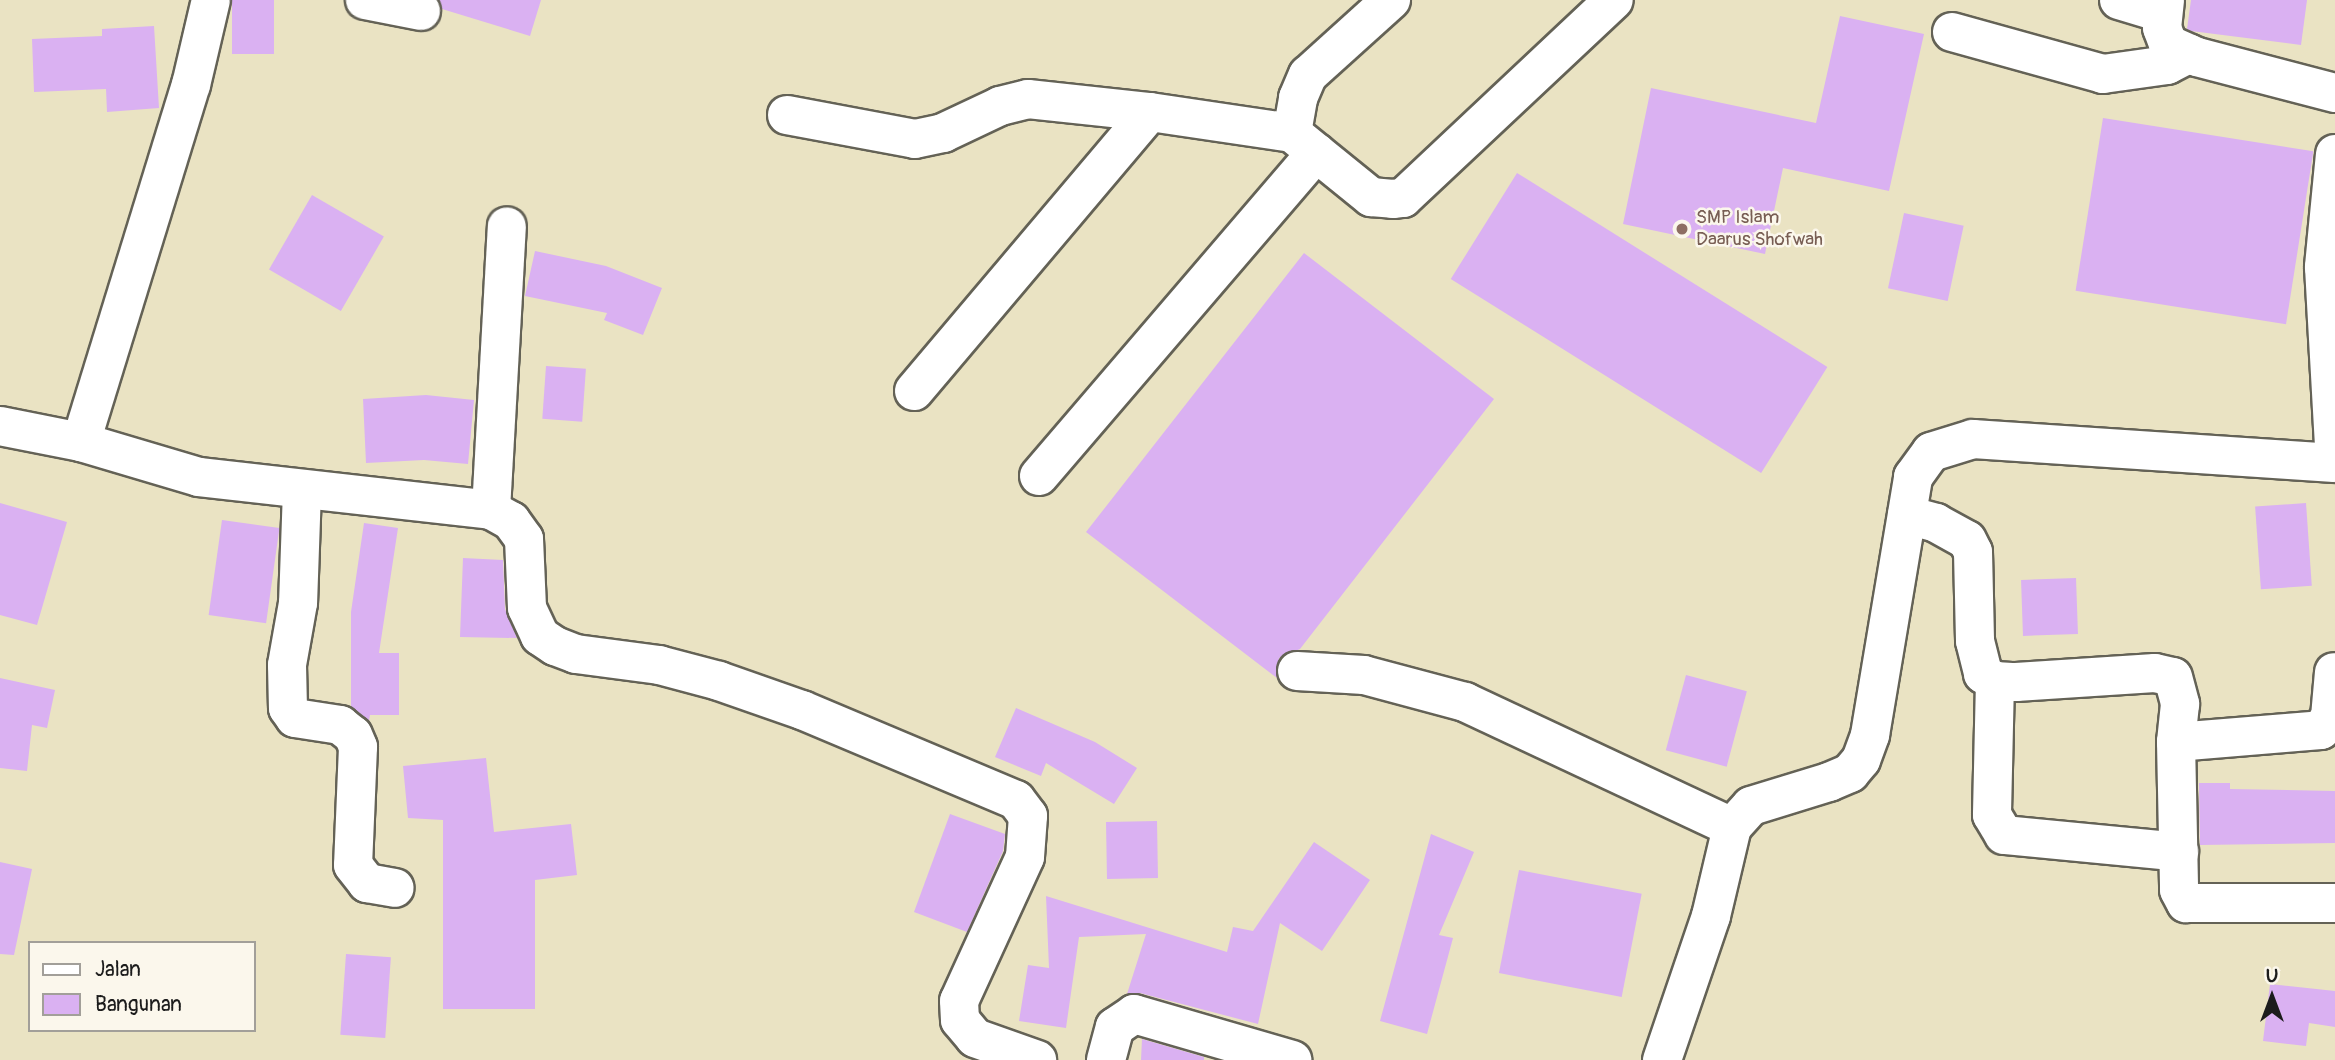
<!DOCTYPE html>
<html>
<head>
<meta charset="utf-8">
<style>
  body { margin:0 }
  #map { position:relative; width:2335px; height:1060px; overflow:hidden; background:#eae3c3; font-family:Pangolin,sans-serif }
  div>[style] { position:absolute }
  .building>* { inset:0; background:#dab1f2; transform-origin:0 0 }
  .roads { filter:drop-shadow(2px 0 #646256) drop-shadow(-2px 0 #646256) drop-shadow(0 2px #646256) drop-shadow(0 -2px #646256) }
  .minor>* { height:38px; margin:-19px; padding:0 19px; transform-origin:19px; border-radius:19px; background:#fff }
  .dots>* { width:19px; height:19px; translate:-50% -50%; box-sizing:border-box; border:4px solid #fbf7ec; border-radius:50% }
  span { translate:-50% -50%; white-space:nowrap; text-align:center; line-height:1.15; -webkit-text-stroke:5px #fbf7ec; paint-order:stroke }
  .education-label { font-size:19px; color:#785e54 }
  .left { translate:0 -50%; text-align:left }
  .legend { position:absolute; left:28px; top:941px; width:228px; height:91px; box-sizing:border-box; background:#fbf7ec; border:2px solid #a29f99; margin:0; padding:9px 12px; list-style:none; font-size:21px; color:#1c1c1c }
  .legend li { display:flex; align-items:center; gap:14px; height:35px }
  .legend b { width:35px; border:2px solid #a29f99 }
  .north { position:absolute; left:2237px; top:962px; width:70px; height:70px; -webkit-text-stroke:5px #fbf7ec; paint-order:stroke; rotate:0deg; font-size:19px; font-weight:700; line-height:28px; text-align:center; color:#1c1c1c }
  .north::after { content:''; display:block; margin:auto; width:24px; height:32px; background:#1c1c1c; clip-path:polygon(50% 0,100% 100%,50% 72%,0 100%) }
</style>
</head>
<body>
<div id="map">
  <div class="building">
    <i style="left:232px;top:0;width:42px;height:54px"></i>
    <i style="clip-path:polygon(439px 0,541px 0,530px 36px,442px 9px)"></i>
    <i style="clip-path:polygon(2191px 0,2307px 0,2301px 45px,2191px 31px,2187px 29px)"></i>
    <i style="clip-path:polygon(1840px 16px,1924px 34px,1889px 191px,1783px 168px,1765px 254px,1623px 224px,1651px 88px,1816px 123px)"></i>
    <i style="clip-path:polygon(154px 26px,159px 108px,107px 112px,106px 89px,34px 92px,32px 39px,102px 36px,102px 29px)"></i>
    <i style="left:2103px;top:118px;width:213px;height:175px;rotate:9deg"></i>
    <i style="left:1517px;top:173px;width:366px;height:125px;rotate:32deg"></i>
    <i style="left:312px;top:195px;width:83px;height:86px;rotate:30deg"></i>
    <i style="left:1904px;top:213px;width:61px;height:77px;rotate:12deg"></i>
    <i style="clip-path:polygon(535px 251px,606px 266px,662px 288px,643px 335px,604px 320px,607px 313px,525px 296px)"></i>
    <i style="clip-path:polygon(1304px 253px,1494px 399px,1300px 649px,1279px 658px,1277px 678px,1086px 532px)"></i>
    <i style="left:546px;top:366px;width:40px;height:53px;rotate:4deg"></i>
    <i style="clip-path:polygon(426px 395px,474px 400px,468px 464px,424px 460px,366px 463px,363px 399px)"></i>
    <i style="clip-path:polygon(0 503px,67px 522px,37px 625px,0 615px)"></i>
    <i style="left:2306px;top:503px;width:83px;height:51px;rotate:86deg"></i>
    <i style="left:222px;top:520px;width:58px;height:96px;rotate:8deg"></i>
    <i style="clip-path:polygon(364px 523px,398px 528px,379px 653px,399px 653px,399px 715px,370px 715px,369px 721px,351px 706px,351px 612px)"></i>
    <i style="clip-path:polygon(463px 558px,503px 560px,505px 609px,517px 638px,460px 637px)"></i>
    <i style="left:2076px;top:578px;width:56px;height:55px;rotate:88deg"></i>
    <i style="left:1686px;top:675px;width:63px;height:78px;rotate:15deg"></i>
    <i style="clip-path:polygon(0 678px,55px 690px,47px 728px,32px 725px,27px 771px,0 768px)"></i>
    <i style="clip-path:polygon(1016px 708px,1095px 742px,1137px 768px,1114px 804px,1046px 763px,1041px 776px,995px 757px)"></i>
    <i style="clip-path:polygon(486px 758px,494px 832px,571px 824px,577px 875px,535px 880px,535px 1009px,443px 1009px,443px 820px,408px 818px,403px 766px)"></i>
    <i style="clip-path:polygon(2199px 783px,2230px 783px,2230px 789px,2335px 791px,2335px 843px,2200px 845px)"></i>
    <i style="clip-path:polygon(950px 814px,1005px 834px,1003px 851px,967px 932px,914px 912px)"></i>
    <i style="left:1157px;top:821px;width:57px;height:51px;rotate:89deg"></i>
    <i style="clip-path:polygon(1431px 834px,1474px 852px,1439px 935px,1453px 938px,1427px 1034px,1380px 1021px)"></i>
    <i style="clip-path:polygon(1314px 842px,1370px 880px,1322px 951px,1280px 923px,1258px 1024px,1140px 993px,1127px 994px,1146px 934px,1079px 937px,1066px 1028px,1019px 1021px,1028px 965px,1049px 968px,1046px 896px,1227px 952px,1233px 927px,1253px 931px)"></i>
    <i style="clip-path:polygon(0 862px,32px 869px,14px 955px,0 954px)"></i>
    <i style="left:1519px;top:870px;width:125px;height:105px;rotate:11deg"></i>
    <i style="left:346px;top:954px;width:45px;height:81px;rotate:4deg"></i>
    <i style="clip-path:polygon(2270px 984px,2335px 991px,2335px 1027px,2309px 1023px,2306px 1046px,2263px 1041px)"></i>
    <i style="clip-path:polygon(1142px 1039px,1204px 1057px,1204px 1060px,1141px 1060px)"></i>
  </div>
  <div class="roads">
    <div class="minor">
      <i style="left:365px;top:0;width:57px;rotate:11.1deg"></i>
      <i style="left:2119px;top:0;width:45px;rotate:16.8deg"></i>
      <i style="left:2165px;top:0;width:28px;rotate:96deg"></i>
      <i style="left:2162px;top:28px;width:17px;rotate:69deg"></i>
      <i style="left:2168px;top:44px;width:32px;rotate:24deg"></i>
      <i style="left:2197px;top:57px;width:143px;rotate:14.6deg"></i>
      <i style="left:1952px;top:32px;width:157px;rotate:15.5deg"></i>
      <i style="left:2103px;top:74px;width:65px;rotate:-8deg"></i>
      <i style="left:2167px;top:65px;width:25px;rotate:-27deg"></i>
      <i style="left:787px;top:115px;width:130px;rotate:10.6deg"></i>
      <i style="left:915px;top:139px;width:29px;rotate:-12deg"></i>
      <i style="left:943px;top:133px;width:63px;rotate:-25.3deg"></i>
      <i style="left:1000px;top:106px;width:29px;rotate:-14deg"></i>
      <i style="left:1028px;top:99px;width:123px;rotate:6.1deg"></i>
      <i style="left:1150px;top:112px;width:144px;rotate:8.4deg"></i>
      <i style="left:1292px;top:133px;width:102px;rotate:39deg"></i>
      <i style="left:1371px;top:197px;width:22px;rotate:5deg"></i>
      <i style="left:1393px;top:199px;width:10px;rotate:-6deg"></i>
      <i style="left:1403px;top:198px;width:289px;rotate:-43.2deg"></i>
      <i style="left:1292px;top:133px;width:36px;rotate:-80deg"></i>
      <i style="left:1298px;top:98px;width:25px;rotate:-67deg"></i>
      <i style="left:1308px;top:75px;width:112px;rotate:-42.1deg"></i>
      <i style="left:2335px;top:154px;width:114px;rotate:95.6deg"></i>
      <i style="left:2324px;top:267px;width:196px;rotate:86.8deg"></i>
      <i style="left:914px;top:391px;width:365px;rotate:-49.8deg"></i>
      <i style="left:0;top:426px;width:83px;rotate:11.2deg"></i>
      <i style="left:81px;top:442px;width:123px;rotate:16.5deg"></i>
      <i style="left:199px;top:477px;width:294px;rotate:6.4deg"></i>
      <i style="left:491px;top:510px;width:23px;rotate:29deg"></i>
      <i style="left:511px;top:521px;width:22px;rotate:54deg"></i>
      <i style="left:524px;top:539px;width:69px;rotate:87.5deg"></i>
      <i style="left:527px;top:608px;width:31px;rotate:65deg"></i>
      <i style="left:540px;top:636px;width:18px;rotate:34deg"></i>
      <i style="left:555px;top:646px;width:22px;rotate:21deg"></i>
      <i style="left:576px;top:654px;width:84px;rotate:7.5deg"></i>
      <i style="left:659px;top:665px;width:62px;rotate:14.9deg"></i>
      <i style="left:719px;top:681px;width:88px;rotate:19.3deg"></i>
      <i style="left:802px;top:710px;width:232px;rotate:22.8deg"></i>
      <i style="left:1016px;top:800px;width:20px;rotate:53deg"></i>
      <i style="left:1028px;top:816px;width:41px;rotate:94.2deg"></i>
      <i style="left:1025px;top:857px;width:158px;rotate:114.6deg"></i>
      <i style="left:959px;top:1001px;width:19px;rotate:87deg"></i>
      <i style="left:960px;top:1020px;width:23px;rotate:50deg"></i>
      <i style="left:975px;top:1038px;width:66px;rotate:19.5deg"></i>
      <i style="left:81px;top:442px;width:374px;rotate:-72.9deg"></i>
      <i style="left:191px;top:85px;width:87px;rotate:-76.8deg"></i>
      <i style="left:1039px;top:476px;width:426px;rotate:-49.4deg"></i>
      <i style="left:302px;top:490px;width:113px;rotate:92deg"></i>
      <i style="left:298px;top:603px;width:63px;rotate:100.1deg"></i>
      <i style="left:287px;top:665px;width:43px;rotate:88.7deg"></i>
      <i style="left:288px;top:708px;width:12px;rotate:55deg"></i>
      <i style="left:295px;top:718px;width:46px;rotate:8.8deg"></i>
      <i style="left:340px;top:725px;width:16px;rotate:38deg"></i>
      <i style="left:353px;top:735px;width:13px;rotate:67deg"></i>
      <i style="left:358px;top:747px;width:118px;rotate:92.4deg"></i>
      <i style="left:353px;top:865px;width:23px;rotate:52deg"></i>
      <i style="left:367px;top:883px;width:28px;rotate:10deg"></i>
      <i style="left:491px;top:510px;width:284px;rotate:-86.8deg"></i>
      <i style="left:1907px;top:515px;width:30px;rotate:15deg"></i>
      <i style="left:1936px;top:523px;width:35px;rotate:29deg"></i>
      <i style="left:1967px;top:540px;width:13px;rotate:63deg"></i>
      <i style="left:1973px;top:552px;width:89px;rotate:88.7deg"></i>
      <i style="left:1975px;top:641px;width:34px;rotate:76deg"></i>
      <i style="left:1983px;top:674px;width:14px;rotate:30deg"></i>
      <i style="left:1995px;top:681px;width:21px;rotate:3deg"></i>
      <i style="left:2016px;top:682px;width:139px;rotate:-3.7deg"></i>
      <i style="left:2155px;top:673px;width:18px;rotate:13deg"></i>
      <i style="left:2173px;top:677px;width:28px;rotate:75deg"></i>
      <i style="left:2180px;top:704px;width:38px;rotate:96deg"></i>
      <i style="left:2176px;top:742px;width:148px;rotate:88.8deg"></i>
      <i style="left:2179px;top:890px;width:15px;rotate:62deg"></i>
      <i style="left:2186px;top:903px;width:149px"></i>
      <i style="left:1297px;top:671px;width:67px;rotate:3.4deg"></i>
      <i style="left:1364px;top:675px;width:105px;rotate:15deg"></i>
      <i style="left:1465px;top:702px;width:295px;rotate:25.1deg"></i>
      <i style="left:1995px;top:681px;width:134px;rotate:91.3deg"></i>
      <i style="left:1992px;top:815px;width:23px;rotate:59deg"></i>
      <i style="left:2004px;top:835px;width:176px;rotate:5.5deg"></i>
      <i style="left:2176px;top:742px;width:145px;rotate:-4.7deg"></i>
      <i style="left:2321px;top:730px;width:16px;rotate:-55deg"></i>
      <i style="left:2330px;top:717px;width:45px;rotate:-84.9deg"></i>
      <i style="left:1106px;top:1060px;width:34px;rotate:-75deg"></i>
      <i style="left:1115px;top:1027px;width:23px;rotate:-34deg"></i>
      <i style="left:1134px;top:1014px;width:165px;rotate:16.2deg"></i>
      <i style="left:1662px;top:1060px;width:152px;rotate:-71.2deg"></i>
      <i style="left:1711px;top:916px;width:91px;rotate:-76.7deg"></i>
      <i style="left:1732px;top:827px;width:28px;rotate:-48deg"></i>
      <i style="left:1751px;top:806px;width:82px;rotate:-17.1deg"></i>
      <i style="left:1829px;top:782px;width:23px;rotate:-23deg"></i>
      <i style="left:1850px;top:773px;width:17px;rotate:-50deg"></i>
      <i style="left:1861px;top:760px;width:27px;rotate:-70deg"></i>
      <i style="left:1870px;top:735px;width:262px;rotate:-80.5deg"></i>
      <i style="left:1913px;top:477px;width:31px;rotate:-54deg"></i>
      <i style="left:1931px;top:452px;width:44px;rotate:-17.2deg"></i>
      <i style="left:1973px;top:439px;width:362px;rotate:3.8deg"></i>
    </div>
  </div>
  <div class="dots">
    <i style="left:1682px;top:229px;background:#8d6e63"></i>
  </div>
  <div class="education-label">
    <span class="left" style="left:1696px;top:229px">SMP Islam<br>Daarus Shofwah</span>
  </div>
  <ul class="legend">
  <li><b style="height:9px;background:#fff"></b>Jalan</li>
  <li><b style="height:19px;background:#dab1f2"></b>Bangunan</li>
  </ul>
  <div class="north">U</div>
</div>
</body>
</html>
